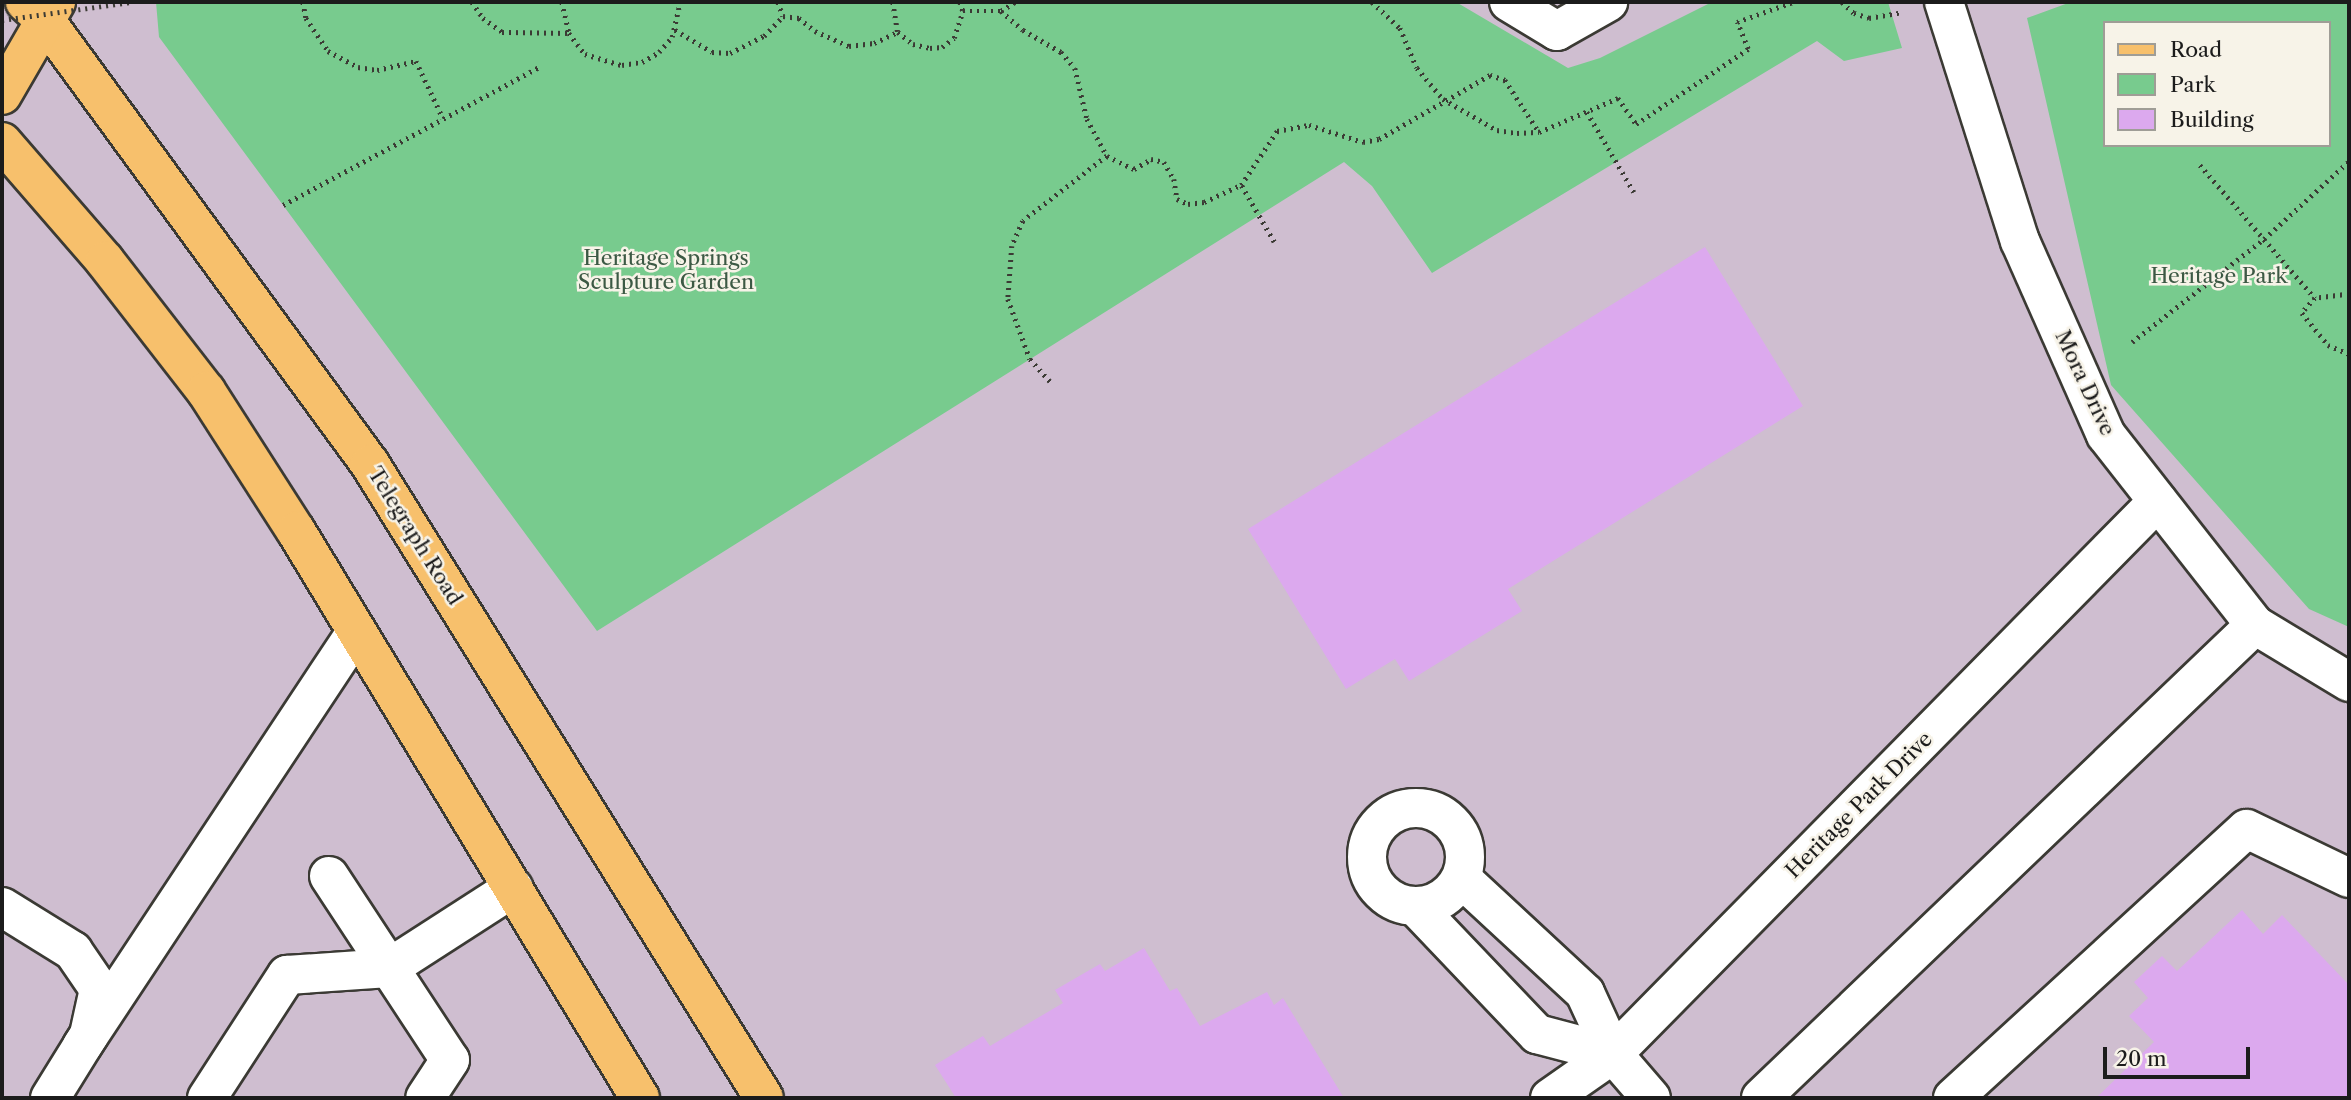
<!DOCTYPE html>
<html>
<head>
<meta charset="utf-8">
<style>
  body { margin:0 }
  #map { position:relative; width:2351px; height:1100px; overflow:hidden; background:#e9e1be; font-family:"Libre Caslon Text",serif }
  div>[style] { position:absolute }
  .industrial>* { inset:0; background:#cfbed0 }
  .green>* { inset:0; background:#78cb8e }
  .building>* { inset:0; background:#dca9ee }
  .path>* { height:4.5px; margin-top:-2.25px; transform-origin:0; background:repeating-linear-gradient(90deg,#3b3a34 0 2px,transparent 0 7px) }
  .roads { filter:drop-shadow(2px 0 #3b3a34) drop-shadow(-2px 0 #3b3a34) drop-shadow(0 2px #3b3a34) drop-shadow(0 -2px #3b3a34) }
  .minor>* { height:38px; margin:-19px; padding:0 19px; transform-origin:19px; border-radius:19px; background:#fff }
  .minor>.ring { margin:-19px; padding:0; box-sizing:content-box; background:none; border:38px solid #fff; border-radius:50% }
  .major>* { height:38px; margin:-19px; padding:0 19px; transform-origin:19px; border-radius:19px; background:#f7c06c }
  .path-bridge>* { height:4.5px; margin-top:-2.25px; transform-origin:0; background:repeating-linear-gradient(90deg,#3b3a34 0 2px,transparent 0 7px) }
  span { translate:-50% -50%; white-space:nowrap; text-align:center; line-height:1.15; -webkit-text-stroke:5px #f7f3e8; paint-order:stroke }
  .park-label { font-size:21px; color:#3c5944 }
  .street-label { font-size:21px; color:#1c1c1c }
  .frame { position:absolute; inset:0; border:4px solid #1c1c1c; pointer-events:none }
  .legend { position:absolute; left:2103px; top:21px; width:228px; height:126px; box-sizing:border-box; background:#f7f3e8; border:2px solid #9f9d96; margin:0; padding:9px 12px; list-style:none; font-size:21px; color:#1c1c1c }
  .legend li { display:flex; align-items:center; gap:14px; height:35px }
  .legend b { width:35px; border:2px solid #9f9d96 }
  .scale { position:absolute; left:2103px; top:1047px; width:147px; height:32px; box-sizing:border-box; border:4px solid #1c1c1c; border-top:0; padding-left:9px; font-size:21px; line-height:24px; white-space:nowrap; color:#1c1c1c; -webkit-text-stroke:5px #f7f3e8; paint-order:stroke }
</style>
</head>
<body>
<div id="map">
  <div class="industrial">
    <i style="clip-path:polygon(evenodd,2px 2px,2349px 2px,2349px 1098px,2px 1098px,2px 2px,2104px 23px,2328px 23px,2328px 145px,2104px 145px,2104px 23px)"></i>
  </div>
  <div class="green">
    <i style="clip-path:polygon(156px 2px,1456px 2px,1568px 68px,1600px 58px,1712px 2px,1888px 2px,1902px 48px,1844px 61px,1817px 41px,1432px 273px,1372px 186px,1344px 162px,597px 631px,159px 37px)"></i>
    <i style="clip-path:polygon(evenodd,2071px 2px,2349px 2px,2349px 627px,2309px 609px,2111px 385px,2027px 18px,2071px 2px,2104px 23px,2328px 23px,2328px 145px,2104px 145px,2104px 23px)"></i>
  </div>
  <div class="building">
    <i style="clip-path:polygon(1705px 247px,1803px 406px,1508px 589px,1522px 611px,1409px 681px,1395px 659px,1346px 689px,1248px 529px)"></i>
    <i style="clip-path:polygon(2242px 910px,2263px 934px,2282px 915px,2349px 985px,2349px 1098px,2096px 1098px,2154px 1042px,2129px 1016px,2148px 998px,2134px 982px,2162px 956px,2177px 971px)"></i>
    <i style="clip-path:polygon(1144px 948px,1170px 991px,1177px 988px,1200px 1026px,1267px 992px,1274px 1005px,1283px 998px,1344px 1098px,956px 1098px,935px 1065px,983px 1036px,990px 1046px,1063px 1003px,1055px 990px,1100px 964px,1105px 971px)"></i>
  </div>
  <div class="path">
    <i style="left:303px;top:2px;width:16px;rotate:79deg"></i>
    <i style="left:306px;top:18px;width:40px;rotate:56deg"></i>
    <i style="left:328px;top:51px;width:34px;rotate:28deg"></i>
    <i style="left:358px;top:67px;width:19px;rotate:9deg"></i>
    <i style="left:377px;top:70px;width:40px;rotate:-13deg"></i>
    <i style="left:416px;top:61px;width:63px;rotate:64.7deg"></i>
    <i style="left:472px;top:2px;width:19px;rotate:55deg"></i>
    <i style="left:483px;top:18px;width:24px;rotate:36deg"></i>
    <i style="left:502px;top:32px;width:67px;rotate:0.9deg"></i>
    <i style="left:562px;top:2px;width:32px;rotate:77deg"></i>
    <i style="left:569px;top:33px;width:26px;rotate:53deg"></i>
    <i style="left:585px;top:54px;width:39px;rotate:17deg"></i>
    <i style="left:622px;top:65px;width:20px;rotate:-9deg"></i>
    <i style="left:642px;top:62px;width:20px;rotate:-30deg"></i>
    <i style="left:659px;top:52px;width:20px;rotate:-49deg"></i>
    <i style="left:672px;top:37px;width:36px;rotate:-77deg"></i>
    <i style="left:778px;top:2px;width:15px;rotate:70deg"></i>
    <i style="left:783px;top:16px;width:16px;rotate:7deg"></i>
    <i style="left:799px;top:18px;width:21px;rotate:39deg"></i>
    <i style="left:815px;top:31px;width:37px;rotate:24deg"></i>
    <i style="left:849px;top:46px;width:25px;rotate:-7deg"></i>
    <i style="left:874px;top:43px;width:26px;rotate:-25deg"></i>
    <i style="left:898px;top:32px;width:19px;rotate:39deg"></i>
    <i style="left:913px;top:44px;width:17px;rotate:13deg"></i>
    <i style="left:930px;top:48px;width:12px;rotate:-5deg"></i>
    <i style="left:942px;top:47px;width:15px;rotate:-37deg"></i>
    <i style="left:954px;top:38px;width:28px;rotate:-72deg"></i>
    <i style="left:963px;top:11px;width:38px"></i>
    <i style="left:1001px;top:11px;width:17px;rotate:-33deg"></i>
    <i style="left:893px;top:2px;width:30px;rotate:81deg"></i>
    <i style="left:960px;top:2px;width:9px;rotate:72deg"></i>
    <i style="left:1372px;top:2px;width:38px;rotate:43deg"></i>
    <i style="left:1400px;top:28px;width:43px;rotate:67deg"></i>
    <i style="left:1417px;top:68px;width:40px;rotate:50deg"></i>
    <i style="left:1443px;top:99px;width:62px;rotate:29.9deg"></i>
    <i style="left:1497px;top:130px;width:20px;rotate:9deg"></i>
    <i style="left:1517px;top:133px;width:22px;rotate:-3deg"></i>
    <i style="left:1539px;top:132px;width:86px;rotate:-23.3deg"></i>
    <i style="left:1618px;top:98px;width:32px;rotate:55deg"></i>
    <i style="left:1636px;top:124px;width:135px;rotate:-33.8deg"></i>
    <i style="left:1748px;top:49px;width:29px;rotate:-112deg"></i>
    <i style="left:1737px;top:22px;width:59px;rotate:-19.7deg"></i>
    <i style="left:1842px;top:2px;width:16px;rotate:43deg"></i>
    <i style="left:1854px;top:13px;width:16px;rotate:18deg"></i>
    <i style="left:1869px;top:18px;width:34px;rotate:-10deg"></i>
    <i style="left:1001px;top:11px;width:29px;rotate:41deg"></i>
    <i style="left:1023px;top:30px;width:44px;rotate:30.1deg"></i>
    <i style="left:1061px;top:52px;width:21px;rotate:49deg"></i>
    <i style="left:1075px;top:68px;width:52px;rotate:76.8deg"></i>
    <i style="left:1087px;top:119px;width:42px;rotate:61.6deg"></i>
    <i style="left:1107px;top:156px;width:106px;rotate:142.3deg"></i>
    <i style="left:1023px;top:221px;width:27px;rotate:114deg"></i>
    <i style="left:1012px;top:246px;width:53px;rotate:94.3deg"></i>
    <i style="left:1008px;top:299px;width:64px;rotate:69.9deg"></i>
    <i style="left:1030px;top:359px;width:30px;rotate:48deg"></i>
    <i style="left:675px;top:30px;width:43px;rotate:30.7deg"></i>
    <i style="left:712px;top:52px;width:18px;rotate:3deg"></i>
    <i style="left:730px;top:53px;width:38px;rotate:-27deg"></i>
    <i style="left:764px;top:36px;width:28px;rotate:-46deg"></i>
    <i style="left:1587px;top:112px;width:93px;rotate:59.6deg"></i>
    <i style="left:1107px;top:156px;width:30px;rotate:26deg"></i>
    <i style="left:1134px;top:169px;width:20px;rotate:-30deg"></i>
    <i style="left:1151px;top:159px;width:13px;rotate:13deg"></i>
    <i style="left:1164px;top:162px;width:20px;rotate:60deg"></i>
    <i style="left:1174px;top:179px;width:20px;rotate:81deg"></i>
    <i style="left:1177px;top:199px;width:12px;rotate:24deg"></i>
    <i style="left:1188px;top:204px;width:16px;rotate:-7deg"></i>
    <i style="left:1204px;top:202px;width:41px;rotate:-24.7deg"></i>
    <i style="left:2200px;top:165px;width:176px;rotate:49.2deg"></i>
    <i style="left:283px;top:205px;width:293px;rotate:-28.3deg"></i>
    <i style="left:1274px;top:242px;width:66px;rotate:-120.1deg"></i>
    <i style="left:1241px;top:185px;width:65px;rotate:-56.3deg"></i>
    <i style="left:1277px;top:131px;width:33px;rotate:-11deg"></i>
    <i style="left:1309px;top:125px;width:57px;rotate:17.5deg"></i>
    <i style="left:1363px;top:142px;width:16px;rotate:-11deg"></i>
    <i style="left:1379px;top:139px;width:128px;rotate:-30deg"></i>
    <i style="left:1490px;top:75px;width:16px;rotate:18deg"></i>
    <i style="left:1505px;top:80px;width:62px;rotate:56.8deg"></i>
    <i style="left:2349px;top:294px;width:34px;rotate:173deg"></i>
    <i style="left:2315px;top:298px;width:20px;rotate:131deg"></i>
    <i style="left:2302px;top:313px;width:41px;rotate:50.9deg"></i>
    <i style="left:2328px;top:345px;width:23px;rotate:23deg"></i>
    <i style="left:2132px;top:342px;width:167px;rotate:-38deg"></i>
    <i style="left:2264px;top:239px;width:115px;rotate:-42.5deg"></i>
  </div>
  <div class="roads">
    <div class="minor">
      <i style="left:1509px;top:2px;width:56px;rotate:31.1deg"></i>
      <i style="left:1557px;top:31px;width:59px;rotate:-29.6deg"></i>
      <i style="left:1944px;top:2px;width:251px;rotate:72.4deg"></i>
      <i style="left:2020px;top:241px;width:212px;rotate:66.1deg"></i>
      <i style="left:2106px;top:435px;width:241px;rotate:51.9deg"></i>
      <i style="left:2255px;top:625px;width:110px;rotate:31.2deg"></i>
      <i class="ring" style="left:1367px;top:808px;width:60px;height:60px"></i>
      <i style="left:329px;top:876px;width:220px;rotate:56.7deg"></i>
      <i style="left:450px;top:1060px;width:45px;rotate:123.3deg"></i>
      <i style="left:1461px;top:878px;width:169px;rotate:42.8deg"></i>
      <i style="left:1585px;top:993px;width:67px;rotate:65.3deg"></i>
      <i style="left:1613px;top:1054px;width:58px;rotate:49.2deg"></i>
      <i style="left:1415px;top:906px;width:177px;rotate:46.4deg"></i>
      <i style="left:1537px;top:1034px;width:79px;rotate:14.7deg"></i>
      <i style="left:2px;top:907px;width:84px;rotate:31.8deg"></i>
      <i style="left:73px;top:951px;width:46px;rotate:55.6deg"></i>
      <i style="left:99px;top:989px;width:47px;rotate:102.3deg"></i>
      <i style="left:89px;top:1035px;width:74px;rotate:121.8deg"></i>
      <i style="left:82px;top:1046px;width:496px;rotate:-56.5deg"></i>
      <i style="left:207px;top:1098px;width:147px;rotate:-57deg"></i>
      <i style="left:287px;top:975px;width:102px;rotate:-3.9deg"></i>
      <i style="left:389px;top:968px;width:148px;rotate:-32.8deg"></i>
      <i style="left:1550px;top:1098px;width:77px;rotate:-34.9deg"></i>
      <i style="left:1613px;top:1054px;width:776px;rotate:-45.42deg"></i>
      <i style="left:1761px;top:1098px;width:684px;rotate:-43.76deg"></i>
      <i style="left:1953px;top:1098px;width:398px;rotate:-42.5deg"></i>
      <i style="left:2247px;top:829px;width:113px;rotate:25.7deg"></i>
    </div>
    <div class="major">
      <i style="left:25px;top:2px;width:27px;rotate:42deg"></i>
      <i style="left:45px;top:20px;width:550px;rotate:53.8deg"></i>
      <i style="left:370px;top:464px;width:746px;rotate:58.14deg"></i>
      <i style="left:2px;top:95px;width:108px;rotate:-59.9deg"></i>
      <i style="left:2px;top:142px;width:157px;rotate:49.1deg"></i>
      <i style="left:105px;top:261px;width:165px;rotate:52.2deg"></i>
      <i style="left:206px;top:391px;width:166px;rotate:57.3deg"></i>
      <i style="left:296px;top:531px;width:663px;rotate:58.75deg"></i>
    </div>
  </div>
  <div class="path-bridge">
    <i style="left:2px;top:20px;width:130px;rotate:-7.9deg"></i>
  </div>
  <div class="park-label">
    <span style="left:666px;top:270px">Heritage Springs<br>Sculpture Garden</span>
    <span style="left:2219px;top:276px">Heritage Park</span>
  </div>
  <div class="street-label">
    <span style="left:2085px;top:383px;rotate:65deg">Mora Drive</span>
    <span style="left:415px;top:536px;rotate:58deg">Telegraph Road</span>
    <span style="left:1859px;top:805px;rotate:-45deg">Heritage Park Drive</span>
  </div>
  <div class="frame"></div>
  <ul class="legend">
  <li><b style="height:9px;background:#f7c06c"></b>Road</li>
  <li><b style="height:19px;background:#78cb8e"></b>Park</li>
  <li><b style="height:19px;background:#dca9ee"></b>Building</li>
  </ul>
  <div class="scale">20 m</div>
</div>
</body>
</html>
